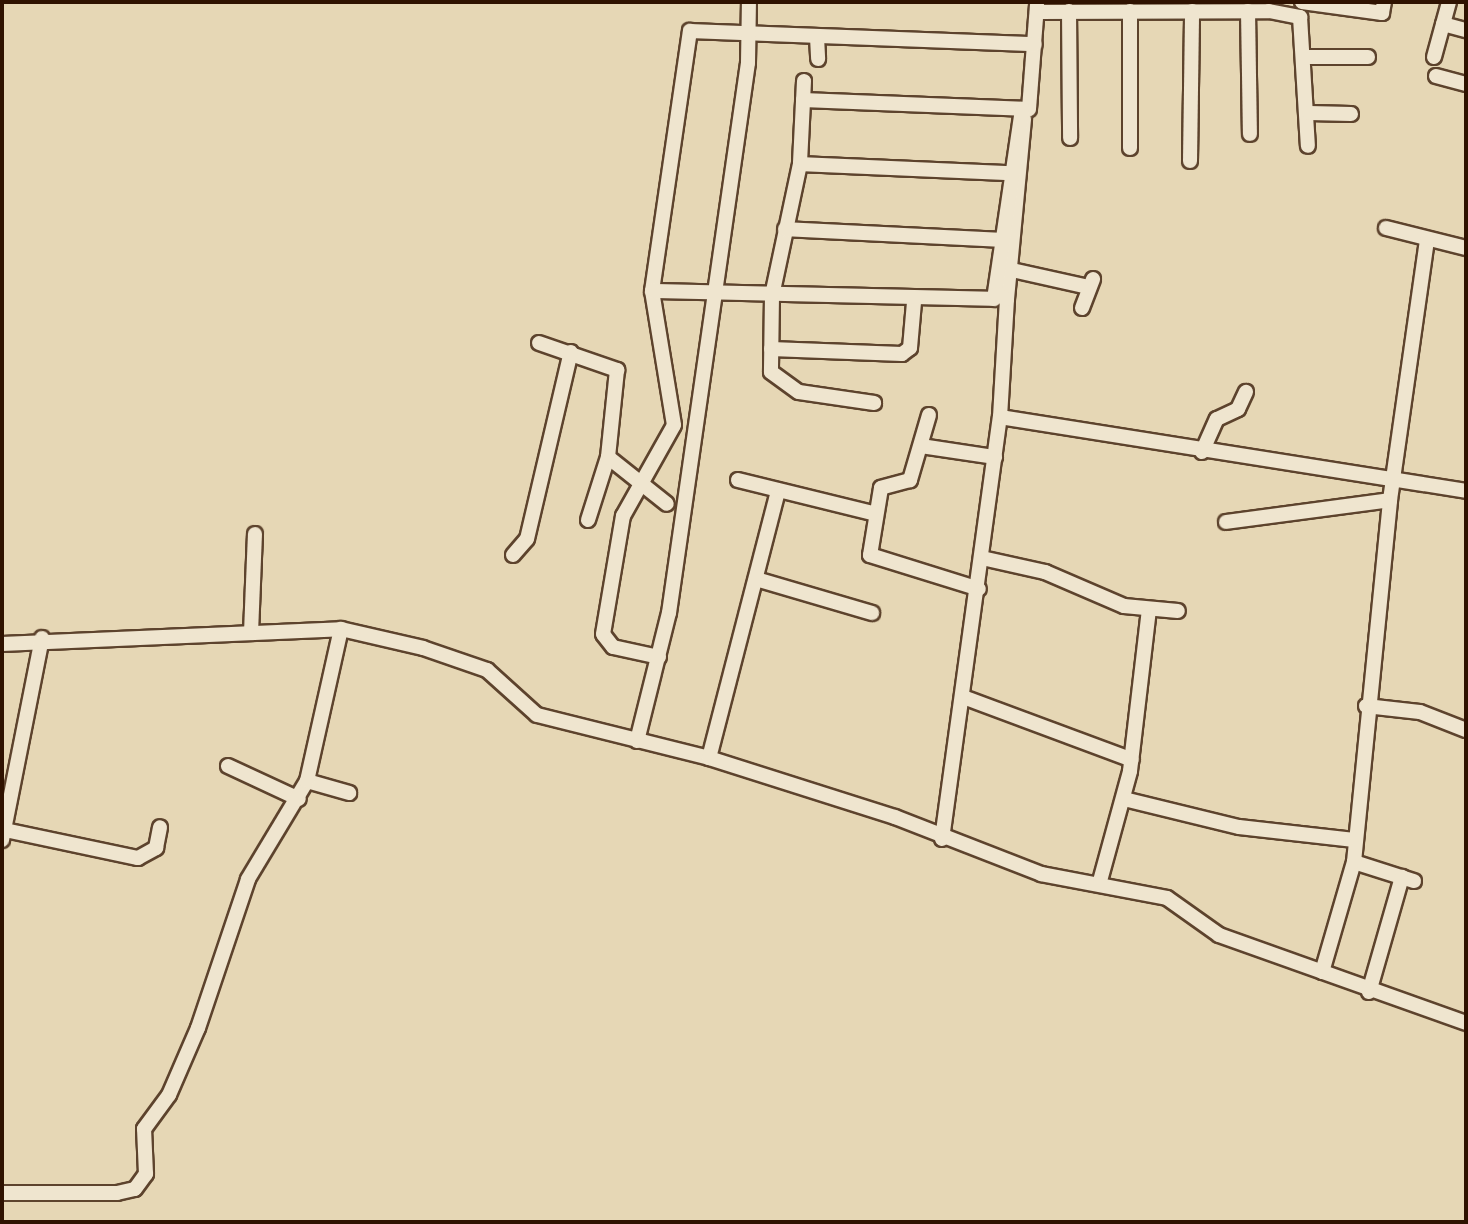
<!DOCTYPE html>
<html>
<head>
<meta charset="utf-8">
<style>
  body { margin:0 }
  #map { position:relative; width:1468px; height:1224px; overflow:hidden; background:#e6d7b5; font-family:"IM FELL Double Pica",serif }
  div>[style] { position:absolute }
  .roads { filter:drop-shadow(2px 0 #5d432d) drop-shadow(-2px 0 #5d432d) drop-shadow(0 2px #5d432d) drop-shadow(0 -2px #5d432d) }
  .minor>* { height:14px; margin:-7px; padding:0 7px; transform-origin:7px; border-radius:7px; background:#efe5cf }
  span { translate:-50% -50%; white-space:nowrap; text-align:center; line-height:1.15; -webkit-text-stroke:7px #efe5cf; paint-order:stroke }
  .frame { position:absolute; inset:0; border:4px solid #2f1200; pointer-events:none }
</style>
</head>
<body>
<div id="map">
  <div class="roads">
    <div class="minor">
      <i style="left:1302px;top:2px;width:81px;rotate:7.8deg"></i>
      <i style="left:1382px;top:13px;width:11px;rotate:-80deg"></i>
      <i style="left:1069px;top:11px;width:127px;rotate:89.5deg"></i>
      <i style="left:1130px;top:11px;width:137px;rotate:90deg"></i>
      <i style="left:1248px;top:11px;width:123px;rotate:89.1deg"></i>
      <i style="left:1037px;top:12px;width:232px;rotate:-0.2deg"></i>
      <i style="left:1269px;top:11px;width:32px;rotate:11deg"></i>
      <i style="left:1300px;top:17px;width:129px;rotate:86.5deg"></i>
      <i style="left:1443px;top:24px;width:24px;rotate:15deg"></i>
      <i style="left:817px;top:37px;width:22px;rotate:87deg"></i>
      <i style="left:1308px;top:57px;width:60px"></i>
      <i style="left:1434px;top:57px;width:57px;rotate:-74.7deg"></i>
      <i style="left:1436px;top:76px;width:31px;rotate:15deg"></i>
      <i style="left:804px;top:81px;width:83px;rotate:92.8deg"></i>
      <i style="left:800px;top:164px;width:135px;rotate:102deg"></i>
      <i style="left:772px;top:296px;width:76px;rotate:90.8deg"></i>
      <i style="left:771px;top:372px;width:34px;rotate:36deg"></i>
      <i style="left:799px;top:392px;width:76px;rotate:8.3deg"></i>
      <i style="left:803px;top:100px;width:226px;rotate:2.3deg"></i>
      <i style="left:1029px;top:109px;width:105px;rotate:-85.6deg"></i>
      <i style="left:1309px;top:113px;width:42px;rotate:1.4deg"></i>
      <i style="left:1190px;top:161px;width:150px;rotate:-89.2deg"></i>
      <i style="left:800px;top:164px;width:210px;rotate:2.5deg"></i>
      <i style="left:1386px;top:228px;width:82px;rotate:14deg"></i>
      <i style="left:785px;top:229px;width:217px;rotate:2.9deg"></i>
      <i style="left:1003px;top:268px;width:88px;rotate:12.5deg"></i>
      <i style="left:652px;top:291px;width:263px;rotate:-81.7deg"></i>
      <i style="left:690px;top:31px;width:345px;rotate:2.2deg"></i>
      <i style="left:1007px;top:299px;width:181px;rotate:-84.6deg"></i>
      <i style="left:1082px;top:308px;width:31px;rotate:-69deg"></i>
      <i style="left:539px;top:343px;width:83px;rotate:19.1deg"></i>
      <i style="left:617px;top:370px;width:87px;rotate:95.9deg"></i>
      <i style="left:771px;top:349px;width:131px;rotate:2.2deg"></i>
      <i style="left:902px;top:354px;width:10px;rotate:-37deg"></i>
      <i style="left:910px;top:348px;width:46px;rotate:-85deg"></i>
      <i style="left:929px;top:415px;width:68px;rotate:106.3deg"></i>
      <i style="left:910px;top:480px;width:30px;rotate:165deg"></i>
      <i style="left:881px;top:488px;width:68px;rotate:99.3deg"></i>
      <i style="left:870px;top:555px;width:114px;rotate:17.3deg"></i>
      <i style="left:1000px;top:417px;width:472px;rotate:9deg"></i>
      <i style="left:921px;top:446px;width:75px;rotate:8.5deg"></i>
      <i style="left:1202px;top:452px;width:36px;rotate:-66deg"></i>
      <i style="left:1217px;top:419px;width:23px;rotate:-25deg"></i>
      <i style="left:1238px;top:409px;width:19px;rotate:-65deg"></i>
      <i style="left:738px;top:480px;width:142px;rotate:13.8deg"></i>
      <i style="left:588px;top:520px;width:66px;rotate:-72.4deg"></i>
      <i style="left:608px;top:457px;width:75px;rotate:38.5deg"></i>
      <i style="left:1226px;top:522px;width:165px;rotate:-7.6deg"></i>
      <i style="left:513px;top:555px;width:21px;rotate:-49deg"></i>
      <i style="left:527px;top:539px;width:192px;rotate:-76.8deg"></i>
      <i style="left:982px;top:558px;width:65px;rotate:12.5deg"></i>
      <i style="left:1045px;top:572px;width:86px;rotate:23.3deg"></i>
      <i style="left:1124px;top:606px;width:54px;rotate:5.3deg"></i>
      <i style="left:756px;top:579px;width:121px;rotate:16.3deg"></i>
      <i style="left:251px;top:633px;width:99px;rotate:-87.7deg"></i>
      <i style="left:2px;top:644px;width:339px;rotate:-2.5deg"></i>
      <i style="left:341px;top:629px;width:84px;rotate:13deg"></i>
      <i style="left:423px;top:648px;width:68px;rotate:19deg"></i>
      <i style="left:487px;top:670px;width:67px;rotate:42deg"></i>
      <i style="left:537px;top:715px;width:177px;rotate:14deg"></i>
      <i style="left:709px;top:758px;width:195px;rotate:17.6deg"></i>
      <i style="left:895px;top:817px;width:157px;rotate:21.3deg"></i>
      <i style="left:1041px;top:874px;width:128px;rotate:10.8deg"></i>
      <i style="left:1167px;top:898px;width:64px;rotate:35.4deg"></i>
      <i style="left:1219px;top:935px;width:262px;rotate:19.6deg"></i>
      <i style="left:659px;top:657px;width:47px;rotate:-167.7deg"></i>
      <i style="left:613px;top:647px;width:16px;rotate:-128deg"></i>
      <i style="left:603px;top:634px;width:120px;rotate:-80.4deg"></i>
      <i style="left:623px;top:516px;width:104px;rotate:-60.7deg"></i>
      <i style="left:674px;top:425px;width:136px;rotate:-99.3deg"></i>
      <i style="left:652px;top:291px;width:342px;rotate:1.3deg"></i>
      <i style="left:994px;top:299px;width:192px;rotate:-81.6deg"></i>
      <i style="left:963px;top:697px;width:180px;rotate:20.4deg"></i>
      <i style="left:1366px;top:706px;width:54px;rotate:6.3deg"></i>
      <i style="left:1420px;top:712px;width:49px;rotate:21.4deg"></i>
      <i style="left:637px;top:741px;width:132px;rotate:-76deg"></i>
      <i style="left:669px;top:613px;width:556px;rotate:-81.83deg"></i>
      <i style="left:748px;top:63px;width:61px;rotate:-89.1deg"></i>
      <i style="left:709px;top:758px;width:276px;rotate:-75.5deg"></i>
      <i style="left:228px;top:766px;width:78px;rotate:24.9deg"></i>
      <i style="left:307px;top:781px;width:44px;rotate:15.9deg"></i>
      <i style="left:1124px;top:799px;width:118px;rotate:13.7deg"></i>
      <i style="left:1239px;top:827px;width:116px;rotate:6.4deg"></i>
      <i style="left:5px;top:830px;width:136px;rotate:11.9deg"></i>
      <i style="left:138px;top:858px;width:21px;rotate:-29deg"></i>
      <i style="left:156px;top:848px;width:21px;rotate:-79deg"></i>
      <i style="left:942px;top:839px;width:426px;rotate:-82.2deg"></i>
      <i style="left:1000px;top:417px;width:118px;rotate:-86.6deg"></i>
      <i style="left:1007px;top:299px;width:12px;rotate:-156deg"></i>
      <i style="left:2px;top:840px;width:206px;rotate:-78.8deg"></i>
      <i style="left:1354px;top:862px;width:63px;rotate:17.6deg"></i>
      <i style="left:1100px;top:881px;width:114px;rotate:-74.7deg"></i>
      <i style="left:1130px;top:771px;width:162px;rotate:-83.3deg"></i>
      <i style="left:1322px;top:972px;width:115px;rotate:-73.8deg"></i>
      <i style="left:1354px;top:862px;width:364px;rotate:-84.3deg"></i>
      <i style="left:1390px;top:500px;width:262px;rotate:-81.9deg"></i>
      <i style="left:1369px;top:992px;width:120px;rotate:-74deg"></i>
      <i style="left:2px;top:1193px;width:115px"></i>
      <i style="left:117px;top:1193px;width:18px;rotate:-13deg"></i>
      <i style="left:135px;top:1189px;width:19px;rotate:-54deg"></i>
      <i style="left:146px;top:1174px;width:45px;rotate:-92.5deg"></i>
      <i style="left:144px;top:1129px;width:42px;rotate:-53.7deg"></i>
      <i style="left:169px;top:1095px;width:73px;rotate:-66.6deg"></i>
      <i style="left:198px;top:1028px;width:157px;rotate:-71.4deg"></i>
      <i style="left:248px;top:879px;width:114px;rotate:-59deg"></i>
      <i style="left:307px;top:781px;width:156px;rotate:-77.4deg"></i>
    </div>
  </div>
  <div class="frame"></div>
</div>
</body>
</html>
